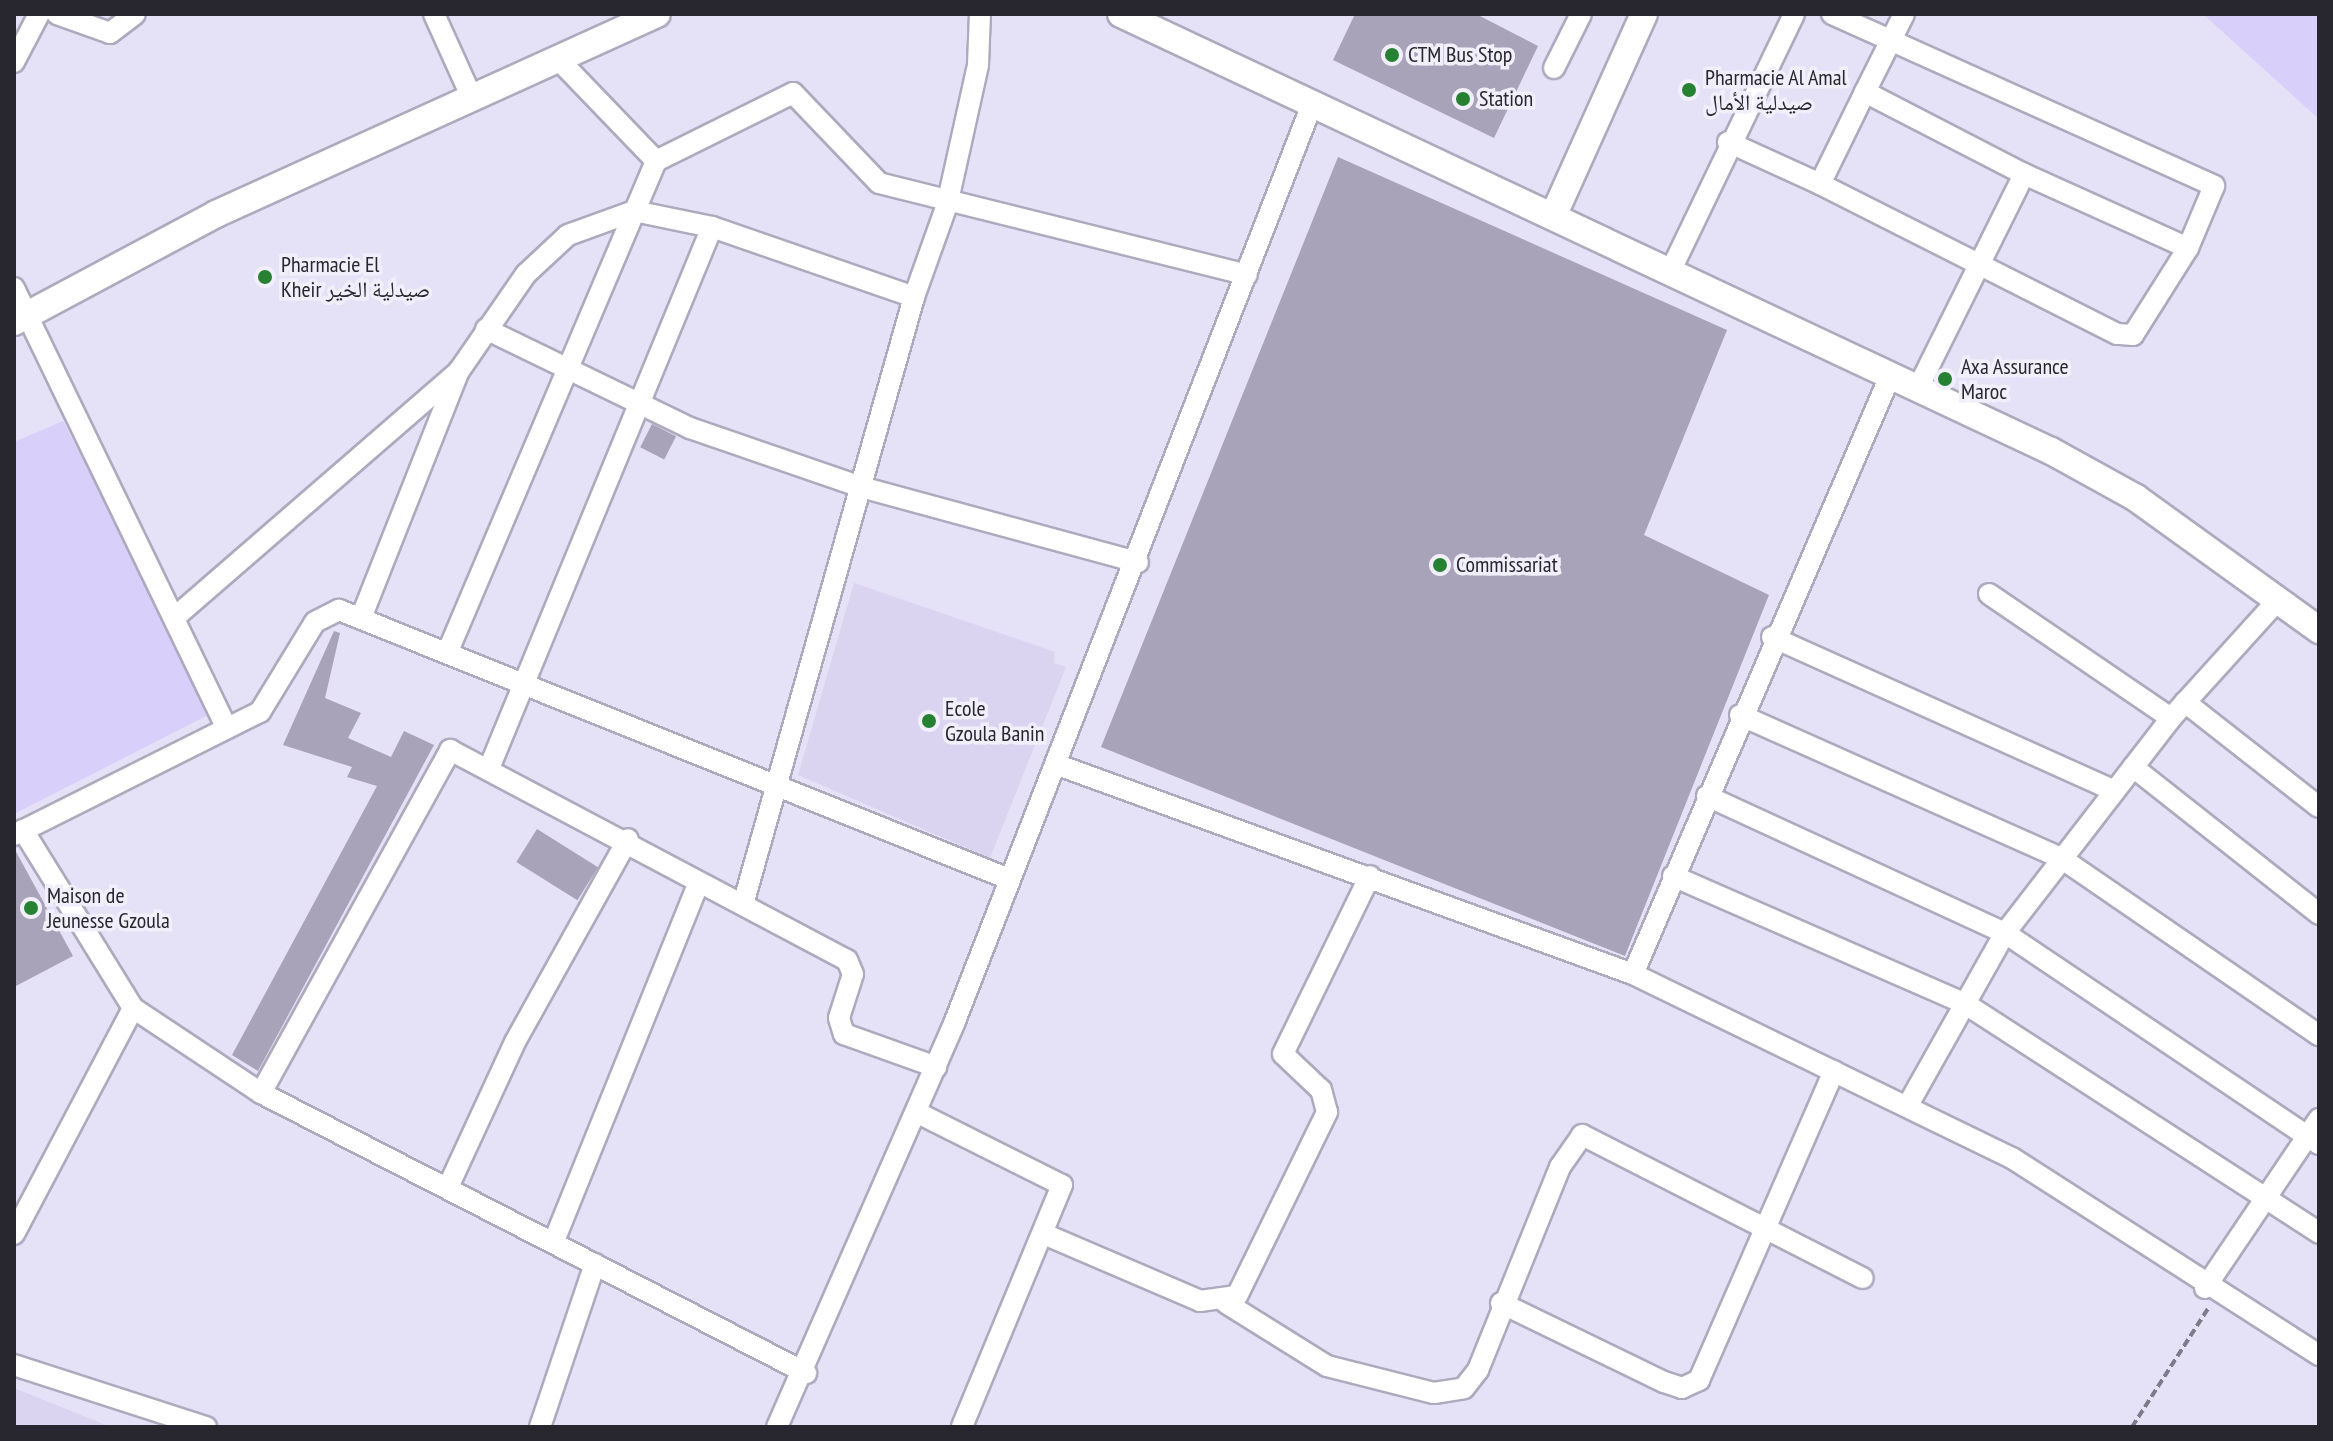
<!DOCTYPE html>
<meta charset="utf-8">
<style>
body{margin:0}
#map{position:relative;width:2333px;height:1441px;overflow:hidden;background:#e5e1f6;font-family:"PT Sans Narrow","Noto Naskh Arabic",sans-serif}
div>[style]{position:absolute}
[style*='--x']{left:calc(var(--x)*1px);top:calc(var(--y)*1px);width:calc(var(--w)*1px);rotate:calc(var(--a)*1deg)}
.built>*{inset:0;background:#dad4f0}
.green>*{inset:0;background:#d9cffb}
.building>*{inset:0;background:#a8a3b8;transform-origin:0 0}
.path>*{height:4px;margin-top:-2px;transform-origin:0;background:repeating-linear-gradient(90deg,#7d7b89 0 8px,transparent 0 12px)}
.roads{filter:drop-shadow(2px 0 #aeaabe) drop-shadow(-2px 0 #aeaabe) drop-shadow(0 2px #aeaabe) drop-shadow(0 -2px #aeaabe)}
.minor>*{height:20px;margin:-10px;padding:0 10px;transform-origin:10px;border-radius:10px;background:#fff}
.major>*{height:26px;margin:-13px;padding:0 13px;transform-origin:13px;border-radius:13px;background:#fff}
.dots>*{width:22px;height:22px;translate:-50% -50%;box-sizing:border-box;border:4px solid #f2effc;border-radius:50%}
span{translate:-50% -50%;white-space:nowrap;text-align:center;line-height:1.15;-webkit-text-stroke:7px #f2effc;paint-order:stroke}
.poi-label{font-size:22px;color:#28272f}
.left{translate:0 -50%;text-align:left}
.frame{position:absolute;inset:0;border:16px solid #28272f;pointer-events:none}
</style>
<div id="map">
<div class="built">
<div style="clip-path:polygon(854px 583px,1055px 652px,1054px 663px,1066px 667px,990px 858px,798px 775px)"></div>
<div style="clip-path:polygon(14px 1388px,111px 1427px,14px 1427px)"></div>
</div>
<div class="green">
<div style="clip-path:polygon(2203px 14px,2319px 14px,2319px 119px)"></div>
<div style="clip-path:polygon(63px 421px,214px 712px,14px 814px,14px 442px)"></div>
</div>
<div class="building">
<div style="clip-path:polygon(1355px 14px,1476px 14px,1538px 46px,1494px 138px,1333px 60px)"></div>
<div style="clip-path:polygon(1338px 157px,1727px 330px,1644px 535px,1769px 595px,1625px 956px,1101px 747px)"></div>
<div style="left:652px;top:424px;width:27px;height:26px;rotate:27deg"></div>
<div style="clip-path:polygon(334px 631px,340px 633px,325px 698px,361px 713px,348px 738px,391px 757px,404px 731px,434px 745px,258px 1071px,232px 1055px,377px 786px,347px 777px,352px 767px,283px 745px)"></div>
<div style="left:537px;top:829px;width:72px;height:39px;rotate:32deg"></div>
<div style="clip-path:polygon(14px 848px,73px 956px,14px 987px)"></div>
</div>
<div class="path">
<div style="--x:2132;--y:1427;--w:143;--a:-57.3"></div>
</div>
<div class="roads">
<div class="minor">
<div style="--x:57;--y:14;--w:56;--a:19.7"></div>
<div style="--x:110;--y:33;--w:31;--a:-37"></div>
<div style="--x:434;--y:14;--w:92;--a:65.7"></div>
<div style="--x:1832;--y:14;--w:419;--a:24.2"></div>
<div style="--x:2214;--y:186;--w:67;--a:112.8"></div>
<div style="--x:2188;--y:248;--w:103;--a:122.3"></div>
<div style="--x:2133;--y:335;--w:16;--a:-176"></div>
<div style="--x:2117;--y:334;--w:333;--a:-153.2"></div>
<div style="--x:1820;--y:184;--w:102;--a:-63.9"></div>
<div style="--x:1865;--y:92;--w:179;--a:27.3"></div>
<div style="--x:558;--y:59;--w:141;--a:46.1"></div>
<div style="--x:656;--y:161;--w:153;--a:-26.4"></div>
<div style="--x:793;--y:93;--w:124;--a:46.3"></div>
<div style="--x:879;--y:183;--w:379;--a:14"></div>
<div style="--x:14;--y:62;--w:54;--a:-62.5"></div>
<div style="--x:1554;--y:68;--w:60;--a:-63.4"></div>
<div style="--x:1865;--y:92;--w:87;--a:-63.4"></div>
<div style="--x:1728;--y:142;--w:101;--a:24.5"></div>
<div style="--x:1670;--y:272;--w:286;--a:-64.3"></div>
<div style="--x:14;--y:288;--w:488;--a:64.2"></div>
<div style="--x:486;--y:329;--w:227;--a:25.9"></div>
<div style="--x:690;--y:428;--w:181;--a:19"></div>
<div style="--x:861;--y:487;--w:287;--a:15.2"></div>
<div style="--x:1917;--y:390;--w:241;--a:-63.6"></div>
<div style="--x:2024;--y:174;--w:180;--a:24.3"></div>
<div style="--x:1989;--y:594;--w:220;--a:34.3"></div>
<div style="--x:174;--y:618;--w:373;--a:-40.9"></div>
<div style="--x:361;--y:618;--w:266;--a:-68.4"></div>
<div style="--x:459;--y:371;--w:118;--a:-55.4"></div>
<div style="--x:526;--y:274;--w:57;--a:-42.9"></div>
<div style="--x:568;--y:235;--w:70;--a:-20"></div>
<div style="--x:634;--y:211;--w:80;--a:11.6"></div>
<div style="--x:712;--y:227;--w:214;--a:19.1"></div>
<div style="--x:1772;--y:637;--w:375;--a:24.2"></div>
<div style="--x:448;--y:651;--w:532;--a:-67"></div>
<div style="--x:2185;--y:702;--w:170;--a:38.1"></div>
<div style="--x:1740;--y:715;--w:351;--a:24"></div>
<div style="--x:2061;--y:858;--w:313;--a:34.5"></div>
<div style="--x:1058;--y:765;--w:612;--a:19.98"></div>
<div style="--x:1633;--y:974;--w:421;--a:25.9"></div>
<div style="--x:2012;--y:1158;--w:365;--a:32.7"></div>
<div style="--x:490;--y:766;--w:583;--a:-67.61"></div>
<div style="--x:2133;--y:767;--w:237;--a:38.3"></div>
<div style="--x:1707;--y:796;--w:328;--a:24.7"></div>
<div style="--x:2005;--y:933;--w:378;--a:33.9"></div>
<div style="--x:23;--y:830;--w:209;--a:58.3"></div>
<div style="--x:133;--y:1008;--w:154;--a:33.6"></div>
<div style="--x:261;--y:1093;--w:613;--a:27.19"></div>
<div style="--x:14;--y:835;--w:275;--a:-26.6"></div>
<div style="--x:260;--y:712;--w:105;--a:-58.6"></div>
<div style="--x:315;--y:622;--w:27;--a:-27"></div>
<div style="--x:339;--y:610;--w:722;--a:21.88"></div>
<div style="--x:1673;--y:876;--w:318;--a:23.6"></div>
<div style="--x:1964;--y:1003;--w:423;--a:32.9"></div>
<div style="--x:744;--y:901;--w:627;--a:-74.28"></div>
<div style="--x:914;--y:297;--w:98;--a:-70.3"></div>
<div style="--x:947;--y:205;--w:143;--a:-77.5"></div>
<div style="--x:978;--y:65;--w:51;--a:-87.8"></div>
<div style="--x:1633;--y:974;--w:651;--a:-66.74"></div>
<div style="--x:261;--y:1093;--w:392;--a:-61.1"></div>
<div style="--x:450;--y:750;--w:449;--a:27.9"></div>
<div style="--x:847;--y:960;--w:15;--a:67"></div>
<div style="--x:853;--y:974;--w:46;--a:107.7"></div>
<div style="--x:839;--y:1018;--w:17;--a:73"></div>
<div style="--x:844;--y:1034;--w:98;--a:19.7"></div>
<div style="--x:1908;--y:1105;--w:197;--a:-60.6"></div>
<div style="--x:2005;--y:933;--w:272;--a:-52.3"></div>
<div style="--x:2171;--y:718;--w:159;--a:-47.8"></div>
<div style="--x:918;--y:1113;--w:161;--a:26.6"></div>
<div style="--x:1062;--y:1185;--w:262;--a:112.5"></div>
<div style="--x:449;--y:1185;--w:157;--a:-65.2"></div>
<div style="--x:515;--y:1042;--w:232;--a:-60.9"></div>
<div style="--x:14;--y:1234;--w:255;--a:-62.2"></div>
<div style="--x:1044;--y:1234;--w:170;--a:23.2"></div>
<div style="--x:1200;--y:1301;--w:37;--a:-8"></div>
<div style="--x:1237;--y:1296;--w:205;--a:-63.9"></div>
<div style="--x:1327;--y:1112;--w:23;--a:-105"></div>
<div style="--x:1321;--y:1090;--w:52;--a:-136.5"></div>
<div style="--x:1283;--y:1054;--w:198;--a:-64"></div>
<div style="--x:554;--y:1241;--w:386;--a:-68"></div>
<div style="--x:2205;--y:1288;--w:204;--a:-56"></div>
<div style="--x:1226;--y:1303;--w:119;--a:32"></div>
<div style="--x:1327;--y:1366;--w:110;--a:14.2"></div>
<div style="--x:1434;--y:1393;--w:30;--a:-9"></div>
<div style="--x:1464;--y:1388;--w:23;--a:-52"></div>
<div style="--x:1478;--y:1370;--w:219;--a:-68"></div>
<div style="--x:1560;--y:1167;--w:39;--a:-55"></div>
<div style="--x:1582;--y:1135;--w:315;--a:27"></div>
<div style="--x:1501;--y:1303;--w:181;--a:25.9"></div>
<div style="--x:1664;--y:1382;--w:19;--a:18"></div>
<div style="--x:1682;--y:1388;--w:19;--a:-25"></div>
<div style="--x:1699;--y:1380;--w:337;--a:-66.4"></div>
<div style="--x:14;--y:1365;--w:202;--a:17.9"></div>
<div style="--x:540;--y:1427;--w:172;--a:-71.4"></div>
<div style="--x:777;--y:1427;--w:443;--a:-66.3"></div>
<div style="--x:955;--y:1021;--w:986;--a:-68.72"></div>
</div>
<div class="major">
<div style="--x:1121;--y:14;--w:1028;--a:25.17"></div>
<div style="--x:2051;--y:451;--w:97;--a:28.9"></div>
<div style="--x:2136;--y:498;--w:226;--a:35.8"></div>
<div style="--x:1555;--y:212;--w:217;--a:-65.8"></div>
<div style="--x:14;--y:322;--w:229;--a:-28.1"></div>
<div style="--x:216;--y:214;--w:484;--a:-24.4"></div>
</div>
</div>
<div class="dots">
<div style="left:1392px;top:55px;background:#268232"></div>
<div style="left:1689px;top:90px;background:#268232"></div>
<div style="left:1463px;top:99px;background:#268232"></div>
<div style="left:265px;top:277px;background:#268232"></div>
<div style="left:1945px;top:379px;background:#268232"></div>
<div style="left:1440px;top:565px;background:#268232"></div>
<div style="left:929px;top:721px;background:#268232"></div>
<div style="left:31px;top:908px;background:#268232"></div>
</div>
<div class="poi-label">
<span class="left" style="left:1408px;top:55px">CTM Bus Stop</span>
<span class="left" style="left:1705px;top:90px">Pharmacie Al Amal<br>صيدلية الأمال</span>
<span class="left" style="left:1479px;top:99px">Station</span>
<span class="left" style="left:281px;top:277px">Pharmacie El<br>Kheir صيدلية الخير</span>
<span class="left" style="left:1961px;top:379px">Axa Assurance<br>Maroc</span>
<span class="left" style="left:1456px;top:565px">Commissariat</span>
<span class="left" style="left:945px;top:721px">Ecole<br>Gzoula Banin</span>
<span class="left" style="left:47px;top:908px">Maison de<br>Jeunesse Gzoula</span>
</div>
<div class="frame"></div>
</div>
